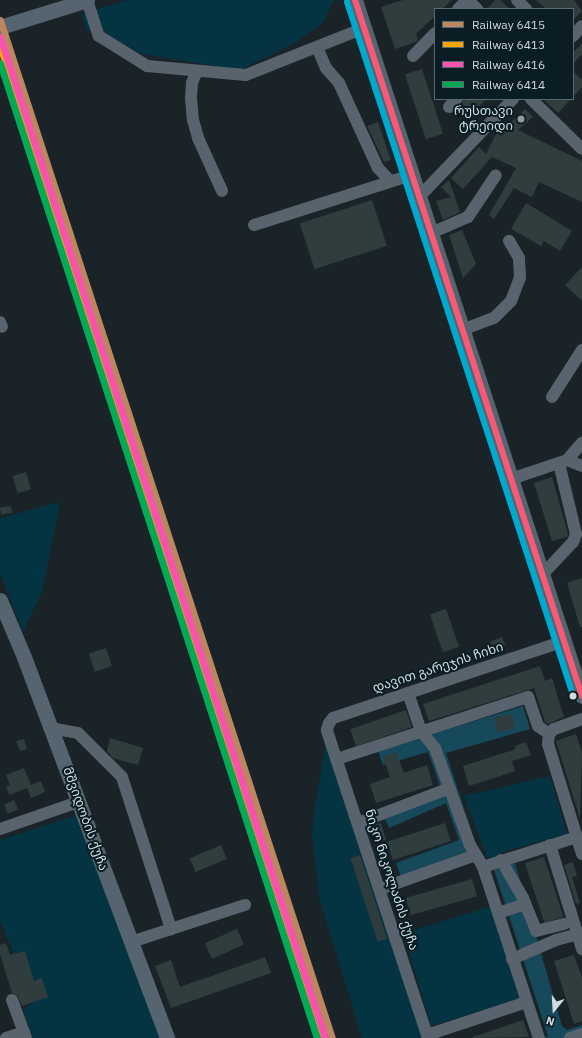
<!DOCTYPE html>
<meta charset="utf-8">
<style>
body{margin:0}
#map{position:relative;width:582px;height:1038px;overflow:hidden;background:#1a2428;font-family:"IBM Plex Sans","Noto Sans Georgian",sans-serif}
div>[style]{position:absolute}
[style*='--x']{left:calc(var(--x)*1px);top:calc(var(--y)*1px);width:calc(var(--w)*1px);rotate:calc(var(--a)*1deg)}
.green>*{inset:0;background:#043342;transform-origin:0 0}
.forest>*{inset:0;background:#16495a}
.building>*{inset:0;background:#2f3d3f;transform-origin:0 0}
.minor>*{height:12px;margin:-6px;padding:0 6px;transform-origin:6px;border-radius:6px;background:#58636d}
.major>*{height:15px;margin:-7.5px;padding:0 7.5px;transform-origin:7.5px;border-radius:7.5px;background:#56646f}
.bus-1>*{height:6px;margin:-3px;padding:0 3px;transform-origin:3px;border-radius:3px;background:#f75a77}
.bus-2>*{height:6px;margin:-3px;padding:0 3px;transform-origin:3px;border-radius:3px;background:#00a9ce}
.rail-1>*{height:7px;margin:-3.5px;padding:0 3.5px;transform-origin:3.5px;border-radius:3.5px;background:#bb8660}
.rail-2>*{height:7px;margin:-3.5px;padding:0 3.5px;transform-origin:3.5px;border-radius:3.5px;background:#f7a600}
.rail-3>*{height:7px;margin:-3.5px;padding:0 3.5px;transform-origin:3.5px;border-radius:3.5px;background:#f653ac}
.rail-4>*{height:7px;margin:-3.5px;padding:0 3.5px;transform-origin:3.5px;border-radius:3.5px;background:#06aa56}
.dots>*{width:11px;height:11px;translate:-50% -50%;box-sizing:border-box;border:2px solid #0b1d24;border-radius:50%}
span{translate:-50% -50%;white-space:nowrap;text-align:center;line-height:1.15;-webkit-text-stroke:4px #0b1d24;paint-order:stroke}
.poi-label{font-size:13px;color:#cfdbe0}
.right{translate:-100% -50%;text-align:right}
.street-label{font-size:13px;color:#cfdbe0}
.legend{position:absolute;left:434px;top:8px;width:140px;height:92px;box-sizing:border-box;background:#0b1d24;border:1px solid #59696f;margin:0;padding:5px 7px;list-style:none;font-size:12px;color:#cfdbe0}
.legend li{display:flex;align-items:center;gap:8px;height:20px}
.legend b{width:20px;border:1px solid #59696f}
.north{position:absolute;left:534px;top:990px;width:40px;height:40px;-webkit-text-stroke:3px #0b1d24;paint-order:stroke;rotate:198deg;font-size:11px;font-weight:700;line-height:16px;text-align:center;color:#cfdbe0}
.north::after{content:'';display:block;margin:auto;width:14px;height:18px;background:#cfdbe0;clip-path:polygon(50% 0,100% 100%,50% 72%,0 100%)}
</style>
<div id="map">
<div class="green">
<div style="clip-path:polygon(127px 0,334px 0,322px 24px,291px 45px,239px 70px,142px 54px,110px 36px,103px 29px,87px 31px,81px 14px)"></div>
<div style="clip-path:polygon(60px 502px,42px 592px,23px 632px,0 573px,0 518px)"></div>
<div style="clip-path:polygon(327px 737px,428px 1038px,362px 1038px,319px 897px,312px 835px,315px 805px)"></div>
<div style="clip-path:polygon(550px 776px,567px 834px,503px 852px,489px 862px,464px 796px)"></div>
<div style="clip-path:polygon(77px 815px,161px 1038px,33px 1038px,23px 1010px,34px 1001px,0 921px,0 840px)"></div>
<div style="left:492px;top:906px;width:97px;height:93px;rotate:73deg"></div>
</div>
<div class="forest">
<div style="clip-path:polygon(523px 706px,530px 729px,446px 753px,477px 848px,401px 877px,396px 863px,459px 840px,446px 803px,389px 828px,380px 809px,440px 786px,428px 752px,383px 765px,378px 751px)"></div>
<div style="clip-path:polygon(515px 863px,562px 1026px,567px 1030px,582px 1025px,582px 1038px,544px 1038px,548px 1036px,494px 870px)"></div>
</div>
<div class="building">
<div style="clip-path:polygon(403px 0,452px 0,442px 9px,435px 9px,435px 16px,416px 34px,418px 40px,416px 42px,395px 49px,381px 7px)"></div>
<div style="clip-path:polygon(495px 0,500px 0,510px 9px,487px 9px)"></div>
<div style="clip-path:polygon(536px 0,574px 0,582px 11px,573px 20px,573px 9px,546px 9px)"></div>
<div style="clip-path:polygon(582px 43px,582px 54px,573px 64px,573px 53px)"></div>
<div style="left:422px;top:69px;width:68px;height:18px;rotate:72deg"></div>
<div style="clip-path:polygon(573px 71px,582px 80px,582px 87px,573px 97px)"></div>
<div style="clip-path:polygon(463px 99px,486px 99px,467px 119px,457px 109px)"></div>
<div style="clip-path:polygon(543px 99px,571px 99px,558px 113px)"></div>
<div style="clip-path:polygon(525px 109px,533px 117px,518px 130px,582px 161px,582px 202px,539px 182px,532px 197px,514px 188px,494px 219px,489px 215px,516px 168px,492px 157px,463px 189px,451px 178px,479px 147px,486px 154px,502px 122px,508px 125px)"></div>
<div style="clip-path:polygon(378px 122px,391px 160px,384px 162px,367px 126px)"></div>
<div style="clip-path:polygon(449px 180px,460px 212px,443px 220px,436px 201px,451px 197px,441px 187px)"></div>
<div style="left:372px;top:200px;width:48px;height:76px;rotate:72deg"></div>
<div style="clip-path:polygon(526px 203px,572px 231px,560px 251px,544px 241px,541px 246px,511px 229px)"></div>
<div style="clip-path:polygon(462px 230px,476px 264px,463px 278px,449px 235px)"></div>
<div style="clip-path:polygon(582px 267px,582px 301px,565px 285px)"></div>
<div style="left:26px;top:472px;width:18px;height:14px;rotate:74deg"></div>
<div style="clip-path:polygon(552px 477px,568px 534px,567px 537px,552px 541px,534px 483px)"></div>
<div style="left:11px;top:506px;width:7px;height:11px;rotate:82deg"></div>
<div style="clip-path:polygon(582px 578px,582px 627px,580px 627px,567px 583px)"></div>
<div style="left:446px;top:609px;width:40px;height:17px;rotate:71deg"></div>
<div style="left:502px;top:637px;width:9px;height:13px;rotate:69deg"></div>
<div style="left:106px;top:648px;width:19px;height:18px;rotate:72deg"></div>
<div style="clip-path:polygon(540px 666px,545px 681px,552px 678px,564px 717px,548px 724px,545px 722px,534px 688px,429px 721px,423px 704px)"></div>
<div style="left:406px;top:710px;width:18px;height:59px;rotate:71deg"></div>
<div style="left:512px;top:714px;width:15px;height:18px;rotate:79deg"></div>
<div style="clip-path:polygon(576px 734px,582px 753px,580px 819px,556px 741px)"></div>
<div style="clip-path:polygon(110px 738px,143px 748px,138px 765px,113px 758px,107px 751px)"></div>
<div style="clip-path:polygon(24px 739px,27px 749px,20px 751px,16px 741px)"></div>
<div style="clip-path:polygon(526px 742px,531px 755px,512px 761px,515px 771px,469px 786px,463px 766px,516px 749px,515px 746px)"></div>
<div style="clip-path:polygon(396px 752px,404px 773px,427px 765px,433px 785px,376px 803px,370px 784px,390px 777px,383px 756px)"></div>
<div style="clip-path:polygon(24px 768px,31px 785px,41px 781px,45px 792px,31px 798px,27px 788px,9px 795px,6px 787px,10px 785px,6px 775px)"></div>
<div style="left:14px;top:800px;width:10px;height:11px;rotate:66deg"></div>
<div style="clip-path:polygon(381px 823px,386px 840px,378px 842px,372px 826px)"></div>
<div style="left:445px;top:823px;width:19px;height:61px;rotate:72deg"></div>
<div style="left:221px;top:845px;width:15px;height:34px;rotate:67deg"></div>
<div style="left:360px;top:855px;width:88px;height:10px;rotate:72deg"></div>
<div style="left:544px;top:857px;width:63px;height:20px;rotate:72deg"></div>
<div style="clip-path:polygon(573px 862px,577px 876px,572px 877px,580px 903px,576px 904px,564px 865px)"></div>
<div style="left:472px;top:879px;width:18px;height:69px;rotate:74deg"></div>
<div style="left:237px;top:929px;width:17px;height:35px;rotate:66deg"></div>
<div style="clip-path:polygon(6px 943px,10px 955px,25px 951px,34px 981px,42px 978px,48px 997px,22px 1006px,17px 995px,12px 993px,0 954px,0 945px)"></div>
<div style="clip-path:polygon(574px 955px,582px 978px,582px 1021px,574px 1024px,554px 961px)"></div>
<div style="clip-path:polygon(265px 957px,271px 973px,171px 1008px,155px 966px,171px 960px,180px 987px)"></div>
<div style="clip-path:polygon(523px 1020px,529px 1037px,473px 1038px,473px 1037px)"></div>
</div>
<div class="minor">
<div style="--x:87;--y:0;--w:38;--a:72"></div>
<div style="--x:99;--y:36;--w:57;--a:32"></div>
<div style="--x:147;--y:66;--w:99;--a:5.2"></div>
<div style="--x:246;--y:75;--w:127;--a:-21.7"></div>
<div style="--x:468;--y:0;--w:13;--a:45"></div>
<div style="--x:517;--y:0;--w:13;--a:45"></div>
<div style="--x:458;--y:9;--w:13;--a:-45"></div>
<div style="--x:573;--y:36;--w:13;--a:-48"></div>
<div style="--x:317;--y:47;--w:23;--a:67"></div>
<div style="--x:326;--y:68;--w:20;--a:49"></div>
<div style="--x:339;--y:83;--w:94;--a:65.4"></div>
<div style="--x:378;--y:168;--w:18;--a:47"></div>
<div style="--x:413;--y:56;--w:32;--a:-46"></div>
<div style="--x:197;--y:71;--w:13;--a:113"></div>
<div style="--x:192;--y:83;--w:15;--a:94"></div>
<div style="--x:191;--y:98;--w:22;--a:85"></div>
<div style="--x:193;--y:120;--w:19;--a:74"></div>
<div style="--x:198;--y:138;--w:58;--a:65.6"></div>
<div style="--x:531;--y:99;--w:71;--a:44.4"></div>
<div style="--x:449;--y:107;--w:11;--a:-49"></div>
<div style="--x:419;--y:197;--w:136;--a:-46.2"></div>
<div style="--x:254;--y:225;--w:166;--a:-17.6"></div>
<div style="--x:431;--y:233;--w:40;--a:-23.4"></div>
<div style="--x:468;--y:217;--w:50;--a:-56.3"></div>
<div style="--x:0;--y:322;--w:5;--a:68"></div>
<div style="--x:462;--y:330;--w:34;--a:-21"></div>
<div style="--x:494;--y:318;--w:24;--a:-45"></div>
<div style="--x:511;--y:301;--w:25;--a:-69"></div>
<div style="--x:520;--y:278;--w:20;--a:-93"></div>
<div style="--x:519;--y:258;--w:20;--a:-120"></div>
<div style="--x:552;--y:397;--w:56;--a:-57.4"></div>
<div style="--x:567;--y:460;--w:16;--a:22"></div>
<div style="--x:511;--y:479;--w:59;--a:-18.7"></div>
<div style="--x:567;--y:460;--w:23;--a:-49"></div>
<div style="--x:542;--y:575;--w:45;--a:-46.8"></div>
<div style="--x:573;--y:542;--w:9;--a:-69"></div>
<div style="--x:576;--y:534;--w:73;--a:-103.5"></div>
<div style="--x:408;--y:693;--w:40;--a:71.1"></div>
<div style="--x:421;--y:731;--w:22;--a:51"></div>
<div style="--x:435;--y:748;--w:103;--a:70.2"></div>
<div style="--x:470;--y:845;--w:26;--a:59"></div>
<div style="--x:483;--y:867;--w:180;--a:71.9"></div>
<div style="--x:582;--y:719;--w:30;--a:160"></div>
<div style="--x:554;--y:729;--w:7;--a:135"></div>
<div style="--x:549;--y:734;--w:10;--a:96"></div>
<div style="--x:548;--y:744;--w:115;--a:72.8"></div>
<div style="--x:50;--y:728;--w:28;--a:10"></div>
<div style="--x:78;--y:733;--w:62;--a:45"></div>
<div style="--x:122;--y:777;--w:160;--a:72.1"></div>
<div style="--x:337;--y:759;--w:201;--a:-18"></div>
<div style="--x:528;--y:697;--w:31;--a:71"></div>
<div style="--x:538;--y:726;--w:14;--a:36"></div>
<div style="--x:358;--y:823;--w:98;--a:-20.8"></div>
<div style="--x:0;--y:829;--w:83;--a:-19.1"></div>
<div style="--x:550;--y:845;--w:109;--a:72.9"></div>
<div style="--x:501;--y:860;--w:44;--a:59.9"></div>
<div style="--x:523;--y:898;--w:35;--a:68"></div>
<div style="--x:536;--y:931;--w:29;--a:-14"></div>
<div style="--x:483;--y:867;--w:99;--a:-17.7"></div>
<div style="--x:380;--y:889;--w:102;--a:-19.5"></div>
<div style="--x:498;--y:913;--w:28;--a:-18"></div>
<div style="--x:131;--y:942;--w:120;--a:-18"></div>
<div style="--x:512;--y:959;--w:48;--a:-23.4"></div>
<div style="--x:556;--y:940;--w:27;--a:-15"></div>
<div style="--x:12;--y:1000;--w:40;--a:69.8"></div>
<div style="--x:427;--y:1035;--w:105;--a:-18.3"></div>
<div style="--x:6;--y:1038;--w:19;--a:-18"></div>
<div style="--x:428;--y:1038;--w:324;--a:-108.2"></div>
<div style="--x:327;--y:730;--w:7;--a:-74"></div>
<div style="--x:329;--y:723;--w:6;--a:-51"></div>
<div style="--x:333;--y:718;--w:243;--a:-18.4"></div>
<div style="--x:570;--y:1038;--w:13;--a:-18"></div>
</div>
<div class="major">
<div style="--x:355;--y:0;--w:732;--a:71.94"></div>
<div style="--x:0;--y:27;--w:91;--a:-17.2"></div>
<div style="--x:0;--y:600;--w:62;--a:67.2"></div>
<div style="--x:24;--y:657;--w:407;--a:69.4"></div>
</div>
<div class="bus-1">
<div style="--x:355;--y:0;--w:732;--a:71.94"></div>
</div>
<div class="bus-2">
<div style="--x:347;--y:2;--w:732;--a:71.94"></div>
</div>
<div class="rail-1">
<div style="--x:0;--y:20;--w:1071;--a:71.94"></div>
</div>
<div class="rail-2">
<div style="--x:0;--y:46;--w:1044;--a:71.91"></div>
</div>
<div class="rail-3">
<div style="--x:0;--y:37;--w:1052;--a:72.01"></div>
</div>
<div class="rail-4">
<div style="--x:0;--y:63;--w:1025;--a:71.99"></div>
</div>
<div class="dots">
<div style="left:521px;top:119px;background:#909ba0"></div>
<div style="left:573px;top:696px;background:#cfdbe0"></div>
</div>
<div class="poi-label">
<span class="right" style="left:513px;top:119px">რუსთავი<br>ტრეიდი</span>
</div>
<div class="street-label">
<span style="left:438px;top:668px;rotate:-18deg">დავით გარეჯის ჩიხი</span>
<span style="left:85px;top:819px;rotate:70deg">მშვიდობის ქუჩა</span>
<span style="left:391px;top:880px;rotate:72deg">ნიკო ნიკოლაძის ქუჩა</span>
</div>
<ul class="legend">
<li><b style="height:5px;background:#bb8660"></b>Railway 6415</li>
<li><b style="height:5px;background:#f7a600"></b>Railway 6413</li>
<li><b style="height:5px;background:#f653ac"></b>Railway 6416</li>
<li><b style="height:5px;background:#06aa56"></b>Railway 6414</li>
</ul>
<div class="north">N</div>
</div>
